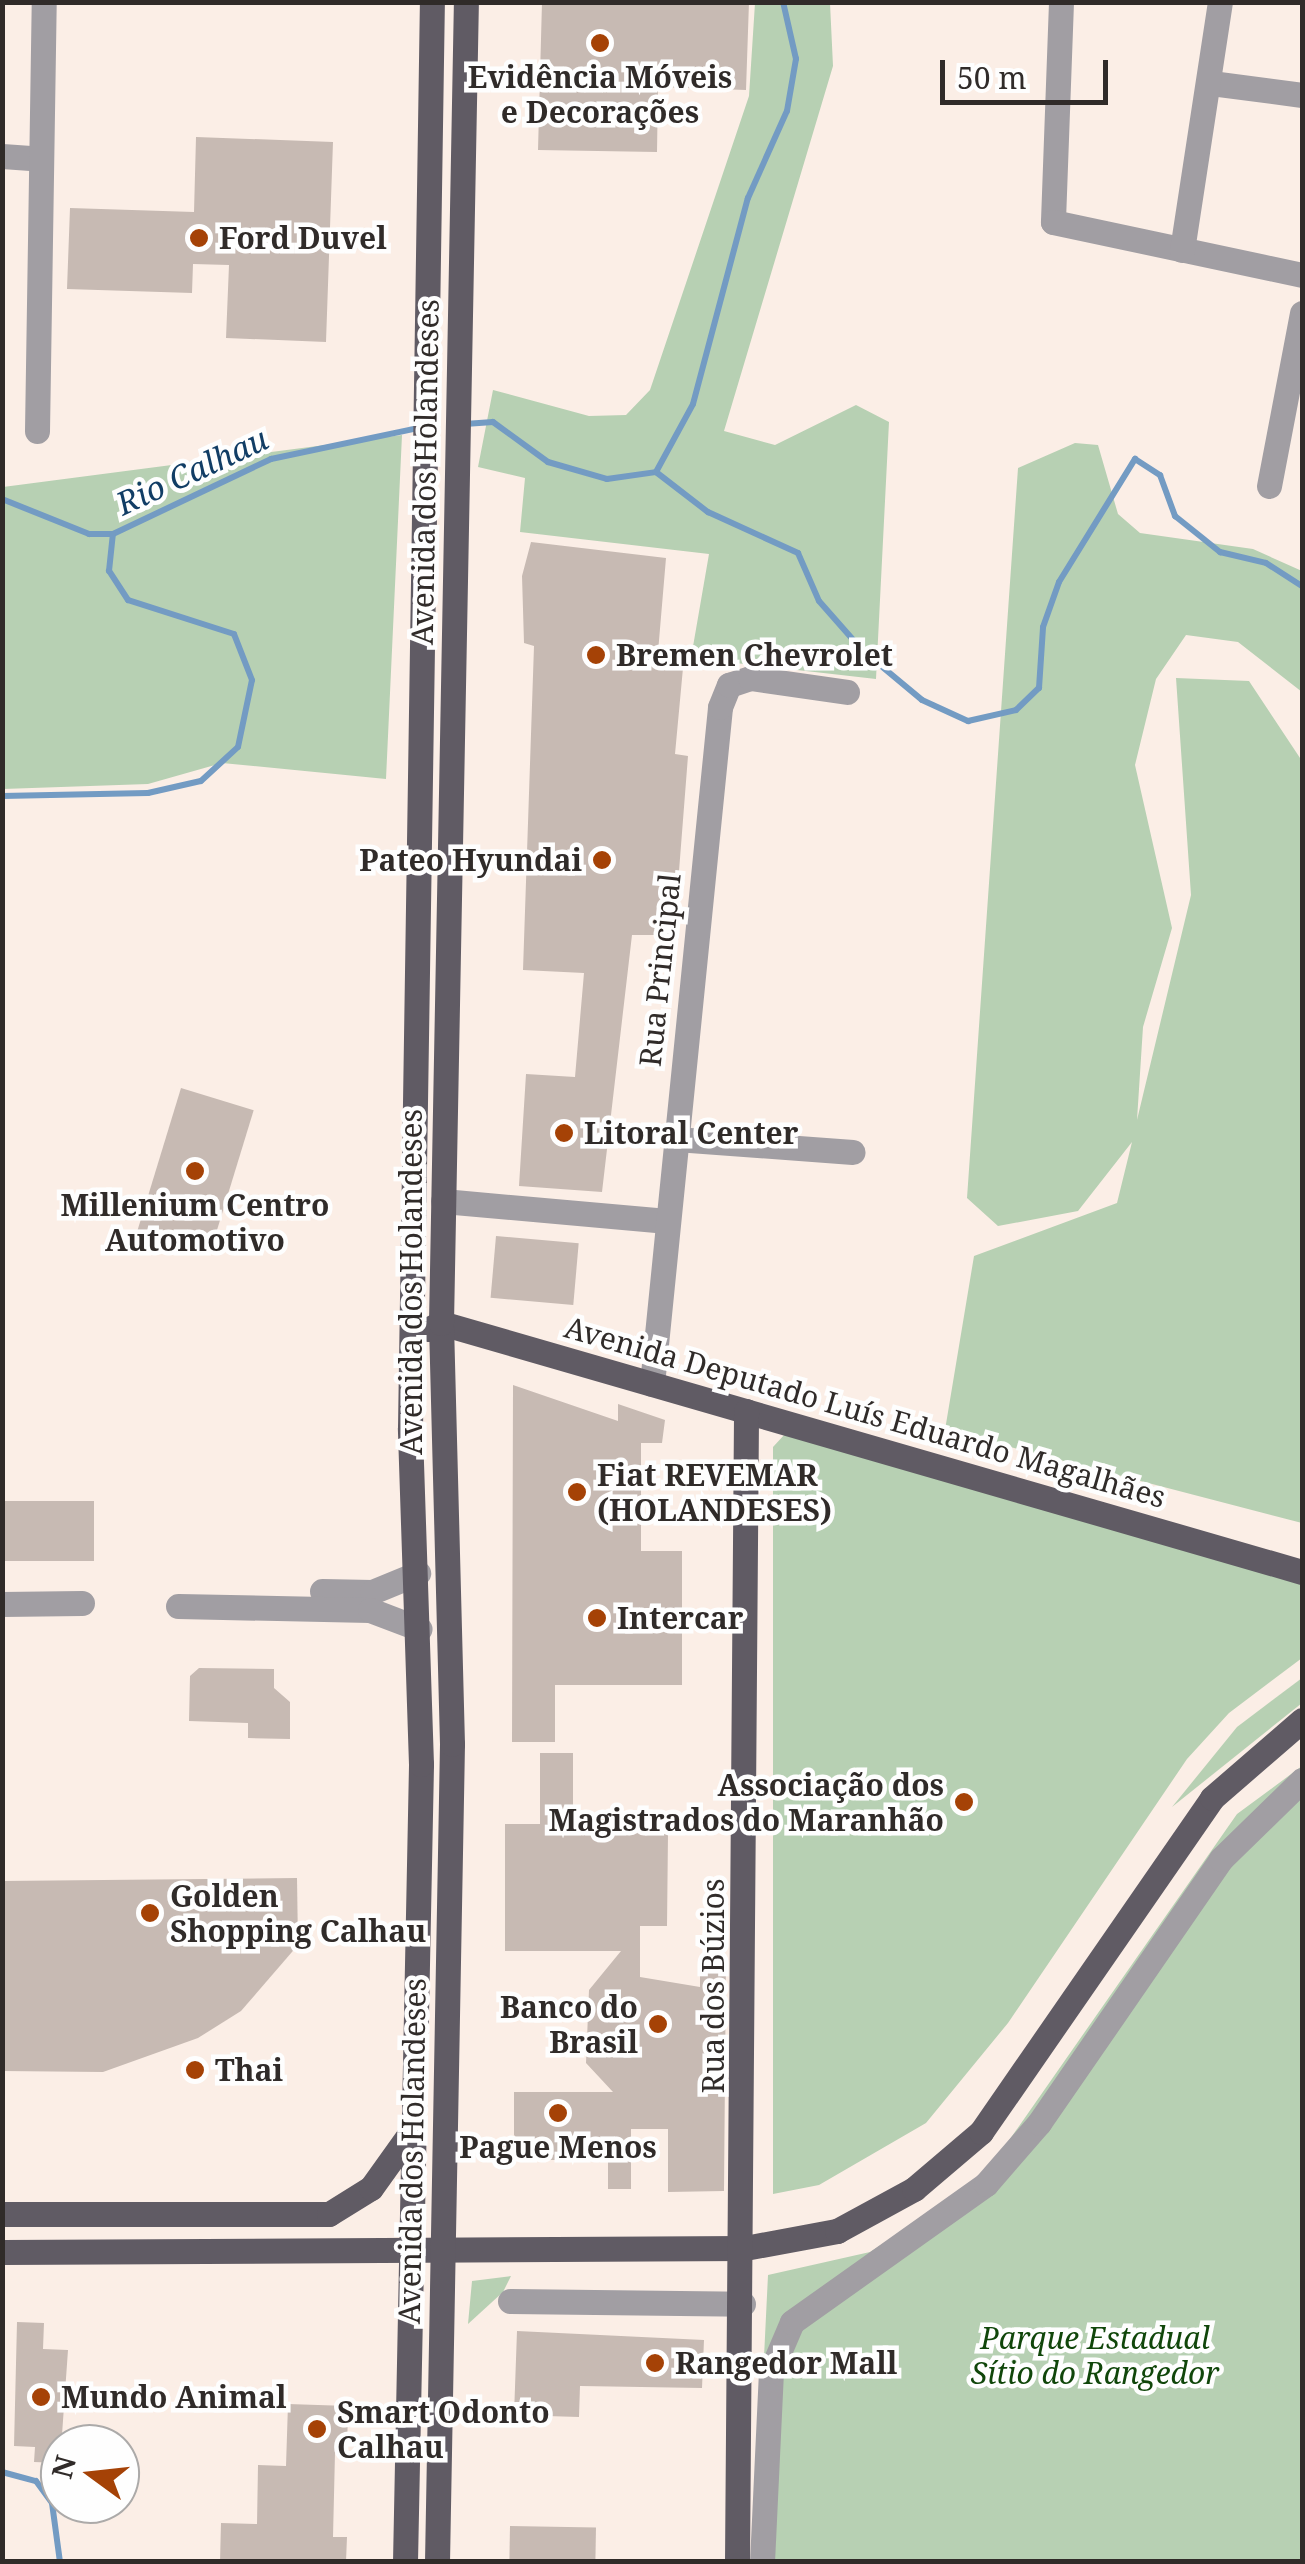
<!DOCTYPE html>
<meta charset="utf-8">
<style>
body{margin:0}
#map{position:relative;width:1305px;height:2564px;overflow:hidden;background:#fbeee6;font-family:"Noto Serif",serif}
div>[style]{position:absolute}
[style*='--x']{left:calc(var(--x)*1px);top:calc(var(--y)*1px);width:calc(var(--w)*1px);rotate:calc(var(--a)*1deg)}
.green>*{inset:0;background:#b7d0b3}
.stream>*{height:6px;margin:-3px;padding:0 3px;transform-origin:3px;border-radius:3px;background:#739bc3}
.building>*{inset:0;background:#c7bab3;transform-origin:0 0}
.minor>*{height:25px;margin:-12.5px;padding:0 12.5px;transform-origin:12.5px;border-radius:12.5px;background:#a19ea3}
.major>*{height:25px;margin:-12.5px;padding:0 12.5px;transform-origin:12.5px;border-radius:12.5px;background:#605b64}
.dots>*{width:28px;height:28px;translate:-50% -50%;box-sizing:border-box;border:5px solid #fefefe;border-radius:50%}
span{translate:-50% -50%;white-space:nowrap;text-align:center;line-height:1.15;-webkit-text-stroke:9px #fefefe;paint-order:stroke}
.poi-label{font-size:30px;color:#302b29;font-weight:700}
.left{translate:0 -50%;text-align:left}
.right{translate:-100% -50%;text-align:right}
.street-label{font-size:30px;color:#302b29}
.park-label{font-size:30px;color:#10460a;font-style:italic}
.water-label{font-size:32px;color:#113d65;font-style:italic}
.frame{position:absolute;inset:0;border:5px solid #302b29;pointer-events:none}
.north{position:absolute;left:40px;top:2424px;width:100px;height:100px;box-sizing:border-box;background:#fefefe;border:2px solid #acaaa9;border-radius:50%;rotate:285deg;font-size:28px;font-weight:700;line-height:40px;text-align:center;color:#302b29}
.north::after{content:'';display:block;margin:auto;width:35px;height:45px;background:#a54206;clip-path:polygon(50% 0,100% 100%,50% 72%,0 100%)}
.scale{position:absolute;left:940px;top:60px;width:168px;height:45px;box-sizing:border-box;border:5px solid #302b29;border-top:0;padding-left:12px;font-size:30px;line-height:35px;white-space:nowrap;color:#302b29;-webkit-text-stroke:8px #fefefe;paint-order:stroke}
</style>
<div id="map">
<div class="green">
<div style="clip-path:polygon(755px 3px,830px 3px,833px 66px,724px 431px,775px 445px,856px 405px,889px 422px,876px 679px,691px 658px,709px 554px,520px 532px,525px 478px,478px 467px,493px 390px,589px 416px,626px 415px,650px 390px,749px 96px)"></div>
<div style="clip-path:polygon(402px 435px,386px 779px,222px 763px,148px 784px,3px 789px,3px 487px)"></div>
<div style="clip-path:polygon(1075px 443px,1098px 445px,1118px 514px,1140px 533px,1253px 549px,1302px 571px,1302px 692px,1238px 642px,1186px 635px,1156px 679px,1135px 765px,1172px 928px,1143px 1027px,1137px 1120px,1191px 895px,1176px 678px,1249px 681px,1302px 761px,1302px 1523px,945px 1430px,974px 1256px,1117px 1203px,1132px 1142px,1078px 1211px,998px 1226px,967px 1198px,1018px 468px)"></div>
<div style="clip-path:polygon(785px 1434px,1302px 1583px,1302px 1658px,1229px 1713px,1187px 1759px,1008px 2023px,926px 2123px,819px 2185px,773px 2194px,773px 1447px)"></div>
<div style="clip-path:polygon(1302px 1678px,1302px 1703px,1172px 1807px,1237px 1727px)"></div>
<div style="clip-path:polygon(1302px 1766px,1302px 2561px,754px 2562px,768px 2275px,870px 2252px,980px 2182px,1237px 1814px)"></div>
<div style="clip-path:polygon(511px 2276px,503px 2292px,468px 2324px,472px 2281px)"></div>
</div>
<div class="stream">
<div style="--x:465;--y:424;--w:28;--a:-4"></div>
<div style="--x:493;--y:422;--w:68;--a:36"></div>
<div style="--x:548;--y:462;--w:61;--a:16.1"></div>
<div style="--x:607;--y:479;--w:49;--a:-8.1"></div>
<div style="--x:656;--y:472;--w:77;--a:-61.4"></div>
<div style="--x:693;--y:404;--w:213;--a:-75.1"></div>
<div style="--x:748;--y:198;--w:95;--a:-65.9"></div>
<div style="--x:787;--y:111;--w:53;--a:-80.2"></div>
<div style="--x:796;--y:59;--w:58;--a:-102.8"></div>
<div style="--x:656;--y:472;--w:66;--a:37.6"></div>
<div style="--x:708;--y:512;--w:99;--a:24.5"></div>
<div style="--x:798;--y:553;--w:52;--a:66.4"></div>
<div style="--x:819;--y:601;--w:65;--a:48.7"></div>
<div style="--x:862;--y:650;--w:78;--a:39.8"></div>
<div style="--x:922;--y:700;--w:51;--a:24.5"></div>
<div style="--x:968;--y:721;--w:49;--a:-12.9"></div>
<div style="--x:1016;--y:710;--w:32;--a:-44"></div>
<div style="--x:1039;--y:688;--w:61;--a:-86.2"></div>
<div style="--x:1043;--y:627;--w:48;--a:-70.4"></div>
<div style="--x:1059;--y:582;--w:145;--a:-58.3"></div>
<div style="--x:1135;--y:459;--w:30;--a:33"></div>
<div style="--x:1160;--y:475;--w:44;--a:69.9"></div>
<div style="--x:1175;--y:516;--w:58;--a:38.7"></div>
<div style="--x:1220;--y:552;--w:47;--a:13.4"></div>
<div style="--x:1266;--y:563;--w:43;--a:32.6"></div>
<div style="--x:2;--y:499;--w:94;--a:21.9"></div>
<div style="--x:89;--y:534;--w:24;--a:0"></div>
<div style="--x:113;--y:534;--w:175;--a:-25.4"></div>
<div style="--x:271;--y:459;--w:150;--a:-11.9"></div>
<div style="--x:2;--y:796;--w:146;--a:-1.2"></div>
<div style="--x:148;--y:793;--w:54;--a:-12.8"></div>
<div style="--x:201;--y:781;--w:50;--a:-42.6"></div>
<div style="--x:238;--y:747;--w:68;--a:-78.2"></div>
<div style="--x:252;--y:680;--w:49;--a:-111.4"></div>
<div style="--x:234;--y:634;--w:111;--a:-162.2"></div>
<div style="--x:128;--y:600;--w:35;--a:-123"></div>
<div style="--x:109;--y:571;--w:37;--a:-84"></div>
<div style="--x:2;--y:2472;--w:35;--a:15"></div>
<div style="--x:36;--y:2481;--w:27;--a:54"></div>
<div style="--x:52;--y:2503;--w:60;--a:82.3"></div>
</div>
<div class="building">
<div style="clip-path:polygon(542px 2px,749px 2px,746px 90px,658px 87px,657px 152px,538px 150px)"></div>
<div style="clip-path:polygon(196px 137px,333px 142px,326px 342px,226px 338px,229px 265px,193px 264px,192px 293px,67px 289px,70px 208px,194px 212px)"></div>
<div style="clip-path:polygon(531px 542px,666px 558px,657px 664px,683px 668px,675px 754px,688px 756px,674px 935px,632px 935px,602px 1192px,519px 1186px,526px 1074px,575px 1077px,584px 973px,523px 970px,534px 646px,524px 643px,522px 576px)"></div>
<div style="left:181px;top:1088px;width:76px;height:151px;rotate:17deg"></div>
<div style="left:496px;top:1236px;width:83px;height:62px;rotate:5deg"></div>
<div style="clip-path:polygon(513px 1385px,618px 1421px,618px 1404px,665px 1420px,662px 1443px,641px 1443px,641px 1551px,682px 1551px,682px 1685px,555px 1685px,555px 1742px,512px 1742px)"></div>
<div style="left:2px;top:1501px;width:92px;height:60px"></div>
<div style="clip-path:polygon(199px 1668px,274px 1669px,274px 1688px,290px 1702px,290px 1739px,248px 1738px,248px 1723px,189px 1721px,190px 1676px)"></div>
<div style="clip-path:polygon(540px 1753px,573px 1753px,573px 1821px,641px 1821px,641px 1834px,668px 1834px,667px 1926px,640px 1926px,640px 1977px,700px 1987px,700px 1956px,726px 1956px,724px 2191px,668px 2192px,668px 2129px,631px 2129px,631px 2189px,608px 2189px,608px 2160px,537px 2160px,514px 2135px,514px 2092px,613px 2092px,586px 2063px,589px 1990px,621px 1951px,505px 1951px,505px 1824px,540px 1824px)"></div>
<div style="clip-path:polygon(297px 1878px,298px 1945px,241px 2011px,198px 2038px,103px 2072px,2px 2071px,2px 1881px)"></div>
<div style="clip-path:polygon(17px 2322px,44px 2323px,43px 2349px,68px 2350px,60px 2463px,34px 2462px,35px 2447px,14px 2446px)"></div>
<div style="clip-path:polygon(517px 2331px,704px 2340px,702px 2388px,580px 2386px,579px 2417px,514px 2415px)"></div>
<div style="clip-path:polygon(288px 2404px,348px 2406px,347px 2454px,335px 2453px,333px 2537px,347px 2537px,346px 2562px,220px 2562px,221px 2523px,257px 2524px,258px 2465px,286px 2466px)"></div>
<div style="left:510px;top:2526px;width:86px;height:36px;rotate:1deg"></div>
</div>
<div class="minor">
<div style="--x:1061;--y:2;--w:220;--a:92.1"></div>
<div style="--x:1053;--y:222;--w:255;--a:12"></div>
<div style="--x:1211;--y:83;--w:92;--a:7.5"></div>
<div style="--x:2;--y:156;--w:39;--a:4"></div>
<div style="--x:1182;--y:250;--w:251;--a:-81.3"></div>
<div style="--x:37;--y:431;--w:429;--a:-89.1"></div>
<div style="--x:1269;--y:486;--w:176;--a:-79.2"></div>
<div style="--x:676;--y:1139;--w:177;--a:4.2"></div>
<div style="--x:443;--y:1201;--w:225;--a:5.1"></div>
<div style="--x:652;--y:1384;--w:680;--a:-84.26"></div>
<div style="--x:720;--y:707;--w:24;--a:-68"></div>
<div style="--x:729;--y:685;--w:22;--a:-18"></div>
<div style="--x:750;--y:678;--w:98;--a:8.2"></div>
<div style="--x:322;--y:1591;--w:50;--a:1.1"></div>
<div style="--x:372;--y:1592;--w:50;--a:-22.4"></div>
<div style="--x:2;--y:1604;--w:80;--a:-0.7"></div>
<div style="--x:178;--y:1606;--w:192;--a:1.2"></div>
<div style="--x:370;--y:1610;--w:53;--a:20.8"></div>
<div style="--x:510;--y:2301;--w:233;--a:0.7"></div>
<div style="--x:762;--y:2562;--w:191;--a:-87.3"></div>
<div style="--x:771;--y:2371;--w:53;--a:-66.8"></div>
<div style="--x:792;--y:2322;--w:238;--a:-35.4"></div>
<div style="--x:986;--y:2184;--w:81;--a:-49"></div>
<div style="--x:1039;--y:2123;--w:321;--a:-55.4"></div>
<div style="--x:1221;--y:1859;--w:113;--a:-44.3"></div>
</div>
<div class="major">
<div style="--x:429;--y:1329;--w:13;--a:-27"></div>
<div style="--x:441;--y:1323;--w:896;--a:16.13"></div>
<div style="--x:2;--y:2214;--w:327;--a:0"></div>
<div style="--x:329;--y:2214;--w:49;--a:-31.8"></div>
<div style="--x:371;--y:2188;--w:74;--a:-54.4"></div>
<div style="--x:2;--y:2252;--w:743;--a:-0.31"></div>
<div style="--x:745;--y:2248;--w:94;--a:-10.5"></div>
<div style="--x:837;--y:2231;--w:88;--a:-28.6"></div>
<div style="--x:914;--y:2189;--w:88;--a:-40.4"></div>
<div style="--x:981;--y:2132;--w:406;--a:-55.3"></div>
<div style="--x:1212;--y:1798;--w:119;--a:-40.9"></div>
<div style="--x:405;--y:2562;--w:798;--a:-88.85"></div>
<div style="--x:421;--y:1764;--w:336;--a:-91.9"></div>
<div style="--x:410;--y:1428;--w:1426;--a:-89.12"></div>
<div style="--x:437;--y:2562;--w:818;--a:-88.95"></div>
<div style="--x:452;--y:1744;--w:421;--a:-91.5"></div>
<div style="--x:441;--y:1323;--w:1321;--a:-88.92"></div>
<div style="--x:737;--y:2562;--w:1151;--a:-89.55"></div>
</div>
<div class="dots">
<div style="left:600px;top:43px;background:#a54206"></div>
<div style="left:199px;top:238px;background:#a54206"></div>
<div style="left:596px;top:655px;background:#a54206"></div>
<div style="left:602px;top:860px;background:#a54206"></div>
<div style="left:564px;top:1133px;background:#a54206"></div>
<div style="left:195px;top:1171px;background:#a54206"></div>
<div style="left:577px;top:1492px;background:#a54206"></div>
<div style="left:597px;top:1618px;background:#a54206"></div>
<div style="left:964px;top:1802px;background:#a54206"></div>
<div style="left:150px;top:1913px;background:#a54206"></div>
<div style="left:658px;top:2024px;background:#a54206"></div>
<div style="left:195px;top:2070px;background:#a54206"></div>
<div style="left:558px;top:2113px;background:#a54206"></div>
<div style="left:655px;top:2363px;background:#a54206"></div>
<div style="left:41px;top:2397px;background:#a54206"></div>
<div style="left:317px;top:2429px;background:#a54206"></div>
</div>
<div class="poi-label">
<span style="left:600px;top:94px">Evidência Móveis<br>e Decorações</span>
<span class="left" style="left:219px;top:238px">Ford Duvel</span>
<span class="left" style="left:616px;top:655px">Bremen Chevrolet</span>
<span class="right" style="left:582px;top:860px">Pateo Hyundai</span>
<span class="left" style="left:584px;top:1133px">Litoral Center</span>
<span style="left:195px;top:1222px">Millenium Centro<br>Automotivo</span>
<span class="left" style="left:597px;top:1492px">Fiat REVEMAR<br>(HOLANDESES)</span>
<span class="left" style="left:617px;top:1618px">Intercar</span>
<span class="right" style="left:944px;top:1802px">Associação dos<br>Magistrados do Maranhão</span>
<span class="left" style="left:170px;top:1913px">Golden<br>Shopping Calhau</span>
<span class="right" style="left:638px;top:2024px">Banco do<br>Brasil</span>
<span class="left" style="left:215px;top:2070px">Thai</span>
<span style="left:558px;top:2147px">Pague Menos</span>
<span class="left" style="left:675px;top:2363px">Rangedor Mall</span>
<span class="left" style="left:61px;top:2397px">Mundo Animal</span>
<span class="left" style="left:337px;top:2429px">Smart Odonto<br>Calhau</span>
</div>
<div class="street-label">
<span style="left:425px;top:472px;rotate:-89deg">Avenida dos Holandeses</span>
<span style="left:660px;top:970px;rotate:-84deg">Rua Principal</span>
<span style="left:411px;top:1282px;rotate:-90deg">Avenida dos Holandeses</span>
<span style="left:865px;top:1412px;rotate:16deg">Avenida Deputado Luís Eduardo Magalhães</span>
<span style="left:713px;top:1986px;rotate:-90deg">Rua dos Búzios</span>
<span style="left:412px;top:2151px;rotate:-89deg">Avenida dos Holandeses</span>
</div>
<div class="park-label">
<span style="left:1095px;top:2355px">Parque Estadual<br>Sítio do Rangedor</span>
</div>
<div class="water-label">
<span style="left:192px;top:471px;rotate:-25deg">Rio Calhau</span>
</div>
<div class="frame"></div>
<div class="north">N</div>
<div class="scale">50 m</div>
</div>
